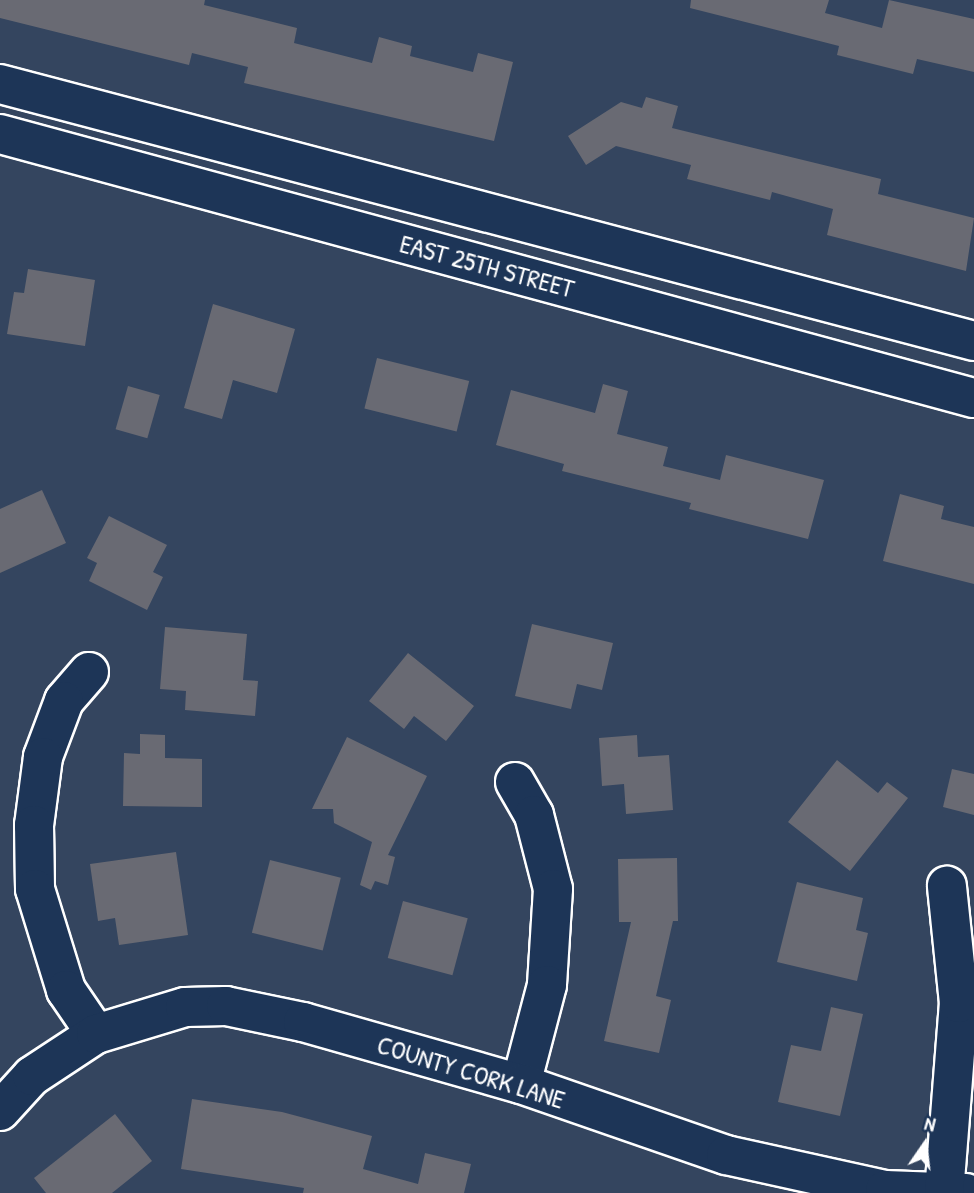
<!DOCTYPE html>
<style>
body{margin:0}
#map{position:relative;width:974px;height:1193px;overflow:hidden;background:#34455f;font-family:"Patrick Hand",sans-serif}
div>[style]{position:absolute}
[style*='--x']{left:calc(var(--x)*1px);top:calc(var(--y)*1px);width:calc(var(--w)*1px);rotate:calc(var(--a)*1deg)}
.building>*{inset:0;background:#696a73;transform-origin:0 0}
.roads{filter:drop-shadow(2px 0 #fff) drop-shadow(-2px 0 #fff) drop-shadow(0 2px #fff) drop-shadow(0 -2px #fff)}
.minor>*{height:38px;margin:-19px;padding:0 19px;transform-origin:19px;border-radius:19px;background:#1d3557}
span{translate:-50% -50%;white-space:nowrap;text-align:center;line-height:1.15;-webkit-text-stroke:5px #1d3557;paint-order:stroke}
.street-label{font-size:26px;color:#fff}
.north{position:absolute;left:890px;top:1109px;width:70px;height:70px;-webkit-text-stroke:5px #1d3557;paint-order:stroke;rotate:14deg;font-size:19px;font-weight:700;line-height:28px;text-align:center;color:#fff}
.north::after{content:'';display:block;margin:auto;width:24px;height:32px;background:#fff;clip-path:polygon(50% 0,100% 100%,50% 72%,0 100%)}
</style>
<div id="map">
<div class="building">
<div style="clip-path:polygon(0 0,205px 0,204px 5px,297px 28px,294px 43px,372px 63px,379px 37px,412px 46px,410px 56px,473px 72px,478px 53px,513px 62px,494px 141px,244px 83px,248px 67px,192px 53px,189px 65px,0 18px)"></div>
<div style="clip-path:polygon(691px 0,829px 0,825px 13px,882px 28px,889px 0,974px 19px,974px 72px,917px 59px,913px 74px,837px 55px,839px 46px,690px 8px)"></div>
<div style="clip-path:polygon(646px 97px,678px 106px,672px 128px,881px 179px,878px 194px,974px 218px,966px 271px,827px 235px,833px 209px,772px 192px,770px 200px,687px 179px,691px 165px,616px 146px,586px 165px,568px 136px,621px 102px,642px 108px)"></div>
<div style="clip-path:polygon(28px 269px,95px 280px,85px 346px,7px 334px,14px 292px,24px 293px)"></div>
<div style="clip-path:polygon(213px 304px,295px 329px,277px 393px,233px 380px,222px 419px,184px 408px)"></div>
<div style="left:377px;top:358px;width:95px;height:52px;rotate:14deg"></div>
<div style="clip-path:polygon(603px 384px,628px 391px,617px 434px,668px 447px,663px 466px,720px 480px,726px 455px,824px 480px,808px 539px,689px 509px,691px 503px,562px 471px,564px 464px,496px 445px,511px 390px,595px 413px)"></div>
<div style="left:128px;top:386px;width:33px;height:45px;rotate:16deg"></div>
<div style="clip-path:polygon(42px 490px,66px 543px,0 573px,0 509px)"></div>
<div style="clip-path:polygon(900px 494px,944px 506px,941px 519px,974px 527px,974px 584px,883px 561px)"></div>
<div style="clip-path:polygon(109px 516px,167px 545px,153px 572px,163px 577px,147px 610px,89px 581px,97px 563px,87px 558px)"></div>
<div style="clip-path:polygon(532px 624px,613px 643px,602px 690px,577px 684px,571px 709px,515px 696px)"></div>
<div style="clip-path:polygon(165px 627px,247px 634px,243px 680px,258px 681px,255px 716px,185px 710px,186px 691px,160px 689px)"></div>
<div style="clip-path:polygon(408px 653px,474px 706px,446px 741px,414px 716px,404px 729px,369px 701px)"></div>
<div style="clip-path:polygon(140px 734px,165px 735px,165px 758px,202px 759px,202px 807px,123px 806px,124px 753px,140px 754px)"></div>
<div style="clip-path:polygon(637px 735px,638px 757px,669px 755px,673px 810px,626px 814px,624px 784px,602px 786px,599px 738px)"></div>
<div style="clip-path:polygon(347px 737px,427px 776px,388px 855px,395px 857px,388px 885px,375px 881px,371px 890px,360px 885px,372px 842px,334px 823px,333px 809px,312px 809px)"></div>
<div style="clip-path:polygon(837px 760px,878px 793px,887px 782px,908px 798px,850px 871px,788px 822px)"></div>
<div style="clip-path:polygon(952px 769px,974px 774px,974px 815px,943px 807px)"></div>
<div style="clip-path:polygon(176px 852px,188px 935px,119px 945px,115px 918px,98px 921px,90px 864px)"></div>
<div style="clip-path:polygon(677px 858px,678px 921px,673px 921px,656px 996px,671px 1000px,659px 1053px,604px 1041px,631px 922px,619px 922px,618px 859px)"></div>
<div style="left:270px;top:860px;width:73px;height:75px;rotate:14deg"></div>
<div style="clip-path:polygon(797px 882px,863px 898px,856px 930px,868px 933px,857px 981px,777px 962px)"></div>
<div style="left:403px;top:901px;width:67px;height:59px;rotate:15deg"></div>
<div style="clip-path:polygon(831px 1007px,863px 1014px,840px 1116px,778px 1102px,791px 1045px,821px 1051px)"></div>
<div style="clip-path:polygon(192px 1099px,282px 1112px,372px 1136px,363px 1169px,418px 1184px,425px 1153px,471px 1164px,464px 1193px,303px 1193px,304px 1188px,181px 1169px)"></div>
<div style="clip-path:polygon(115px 1114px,152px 1161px,112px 1193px,46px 1193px,34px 1178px)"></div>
</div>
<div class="roads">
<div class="minor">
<div style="--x:0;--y:84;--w:1007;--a:14.78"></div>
<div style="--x:0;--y:134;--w:1009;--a:15.17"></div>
<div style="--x:89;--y:672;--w:38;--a:131"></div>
<div style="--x:64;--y:701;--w:60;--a:110.6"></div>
<div style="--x:43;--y:757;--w:69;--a:97.5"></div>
<div style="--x:34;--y:825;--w:64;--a:89.1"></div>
<div style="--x:35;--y:889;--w:106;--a:72.9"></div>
<div style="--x:66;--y:990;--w:53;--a:55.7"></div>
<div style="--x:515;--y:782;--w:38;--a:60"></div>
<div style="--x:534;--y:815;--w:76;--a:75.6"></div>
<div style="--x:553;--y:889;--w:96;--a:93.6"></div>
<div style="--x:547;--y:985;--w:102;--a:104.7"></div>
<div style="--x:0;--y:1111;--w:47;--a:-47.6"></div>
<div style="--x:32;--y:1076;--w:77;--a:-33.3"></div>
<div style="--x:96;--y:1034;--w:93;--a:-16.9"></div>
<div style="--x:185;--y:1007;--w:41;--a:-1.4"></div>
<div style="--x:226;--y:1006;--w:79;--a:11.7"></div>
<div style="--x:303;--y:1022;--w:227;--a:15.9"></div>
<div style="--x:521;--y:1084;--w:217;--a:19.1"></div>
<div style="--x:726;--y:1155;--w:163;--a:12.4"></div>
<div style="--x:885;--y:1190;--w:81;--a:2.1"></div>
<div style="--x:944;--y:1193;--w:191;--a:-85.5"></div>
<div style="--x:959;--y:1003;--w:118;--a:-95.9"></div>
</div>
</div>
<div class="street-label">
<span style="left:487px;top:266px;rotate:15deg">EAST 25TH STREET</span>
<span style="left:471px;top:1072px;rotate:17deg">COUNTY CORK LANE</span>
</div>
<div class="north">N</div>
</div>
